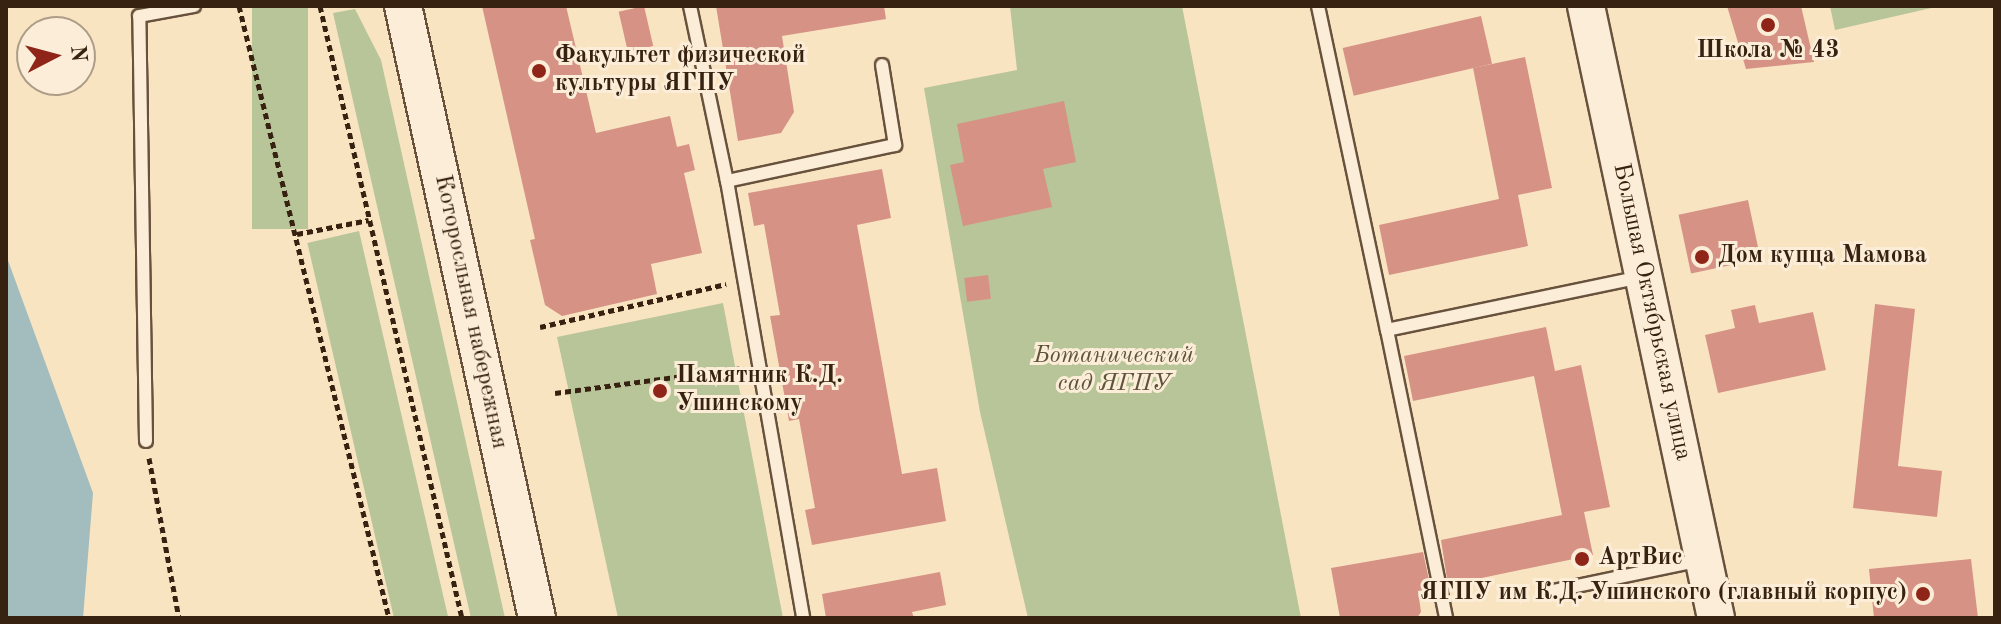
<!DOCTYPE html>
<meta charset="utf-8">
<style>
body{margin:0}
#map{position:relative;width:2001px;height:624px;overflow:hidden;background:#f9e4c2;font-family:"Old Standard TT",serif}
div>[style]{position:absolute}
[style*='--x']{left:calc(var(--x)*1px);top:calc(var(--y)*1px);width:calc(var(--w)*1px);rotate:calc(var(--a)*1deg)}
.green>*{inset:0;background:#b8c598;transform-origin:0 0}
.water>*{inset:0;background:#a3bcbd}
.building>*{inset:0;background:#d69285;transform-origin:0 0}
.path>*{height:5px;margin-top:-2.5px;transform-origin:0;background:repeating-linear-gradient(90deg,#372211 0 6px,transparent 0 10px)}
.roads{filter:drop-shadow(2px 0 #68523d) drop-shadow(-2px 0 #68523d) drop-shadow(0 2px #68523d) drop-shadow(0 -2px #68523d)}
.service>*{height:12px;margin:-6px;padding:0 6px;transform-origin:6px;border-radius:6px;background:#fbedd7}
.secondary>*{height:36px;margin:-18px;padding:0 18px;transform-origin:18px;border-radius:18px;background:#fbedd7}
.dots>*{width:22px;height:22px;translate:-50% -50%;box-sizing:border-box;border:4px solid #fbedd7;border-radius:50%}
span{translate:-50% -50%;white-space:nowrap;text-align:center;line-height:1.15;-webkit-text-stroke:6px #fbedd7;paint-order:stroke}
.poi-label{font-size:24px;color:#372211;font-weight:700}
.left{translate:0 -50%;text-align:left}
.right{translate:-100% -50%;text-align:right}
.street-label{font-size:24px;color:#372211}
.park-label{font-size:24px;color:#5e533a;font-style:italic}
.frame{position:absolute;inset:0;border:8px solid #372211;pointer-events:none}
.north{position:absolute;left:16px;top:16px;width:80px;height:80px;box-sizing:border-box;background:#fbedd7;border:2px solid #ad9c88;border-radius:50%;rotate:84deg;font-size:22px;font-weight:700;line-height:32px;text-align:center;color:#372211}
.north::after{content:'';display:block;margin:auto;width:28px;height:36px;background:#8f2418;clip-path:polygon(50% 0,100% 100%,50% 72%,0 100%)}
</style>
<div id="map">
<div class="green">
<div style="left:252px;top:6px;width:56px;height:223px"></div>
<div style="clip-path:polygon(1010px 6px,1182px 6px,1301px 618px,1028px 618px,980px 412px,924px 88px,1017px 70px)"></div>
<div style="clip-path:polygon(1830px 6px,1940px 6px,1835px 30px)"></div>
<div style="clip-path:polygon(355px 9px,381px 60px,505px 618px,471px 618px,333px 13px)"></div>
<div style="left:359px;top:231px;width:398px;height:53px;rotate:77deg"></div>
<div style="clip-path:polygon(723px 303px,783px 618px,618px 618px,557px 337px)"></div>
</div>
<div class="water">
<div style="clip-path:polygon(6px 255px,93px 493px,83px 618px,6px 618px)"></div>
</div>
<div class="building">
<div style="clip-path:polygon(482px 6px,566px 6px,596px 133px,670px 116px,677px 147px,689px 144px,695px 170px,684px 173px,702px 253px,651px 264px,657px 294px,562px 316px,545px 305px,530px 240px,535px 239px)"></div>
<div style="left:644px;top:6px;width:41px;height:26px;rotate:77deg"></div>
<div style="clip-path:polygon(716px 6px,884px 6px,886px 19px,782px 36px,794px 112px,781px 133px,738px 141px)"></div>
<div style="clip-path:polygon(1727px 6px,1801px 6px,1814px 62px,1746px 69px)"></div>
<div style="left:1481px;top:16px;width:49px;height:142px;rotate:77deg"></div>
<div style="clip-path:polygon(1525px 57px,1552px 188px,1518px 195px,1528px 246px,1389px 275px,1379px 225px,1499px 199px,1473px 68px)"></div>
<div style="clip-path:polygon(1064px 101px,1076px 162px,1043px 169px,1052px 207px,963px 226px,950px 165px,964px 162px,957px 124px)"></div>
<div style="clip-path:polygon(882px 169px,891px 218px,857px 225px,902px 474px,937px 468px,946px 521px,812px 545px,805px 510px,815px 508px,799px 419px,789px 421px,770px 316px,780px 315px,764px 224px,754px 226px,748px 193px)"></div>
<div style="left:1748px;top:200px;width:60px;height:71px;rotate:78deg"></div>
<div style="left:988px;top:275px;width:24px;height:24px;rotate:83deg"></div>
<div style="clip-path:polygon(1875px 304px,1915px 309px,1898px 466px,1942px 471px,1937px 517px,1853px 508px)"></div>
<div style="clip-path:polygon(1755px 305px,1759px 323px,1813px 312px,1826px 370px,1718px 393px,1705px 335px,1735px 328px,1731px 310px)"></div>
<div style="clip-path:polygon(1546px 327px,1555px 371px,1581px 365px,1610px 507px,1584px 512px,1593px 555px,1448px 585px,1441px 540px,1562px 515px,1534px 376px,1413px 401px,1404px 356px)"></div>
<div style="clip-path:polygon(1423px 552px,1431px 589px,1418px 591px,1421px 612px,1417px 618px,1340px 618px,1331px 568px)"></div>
<div style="clip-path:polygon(1971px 559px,1978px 618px,1874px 618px,1869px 569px)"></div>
<div style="clip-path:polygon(940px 572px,946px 605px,912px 612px,914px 618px,826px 618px,822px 594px)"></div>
</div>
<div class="path">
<div style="--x:239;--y:6;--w:630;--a:76.23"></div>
<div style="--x:320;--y:6;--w:628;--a:76.94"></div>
<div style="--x:297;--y:234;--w:73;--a:-11"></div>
<div style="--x:540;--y:327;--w:191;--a:-13"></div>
<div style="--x:555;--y:393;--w:190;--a:-7.6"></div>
<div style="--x:149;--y:458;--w:163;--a:79.4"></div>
</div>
<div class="roads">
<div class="service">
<div style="--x:690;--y:6;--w:179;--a:78.1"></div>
<div style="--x:727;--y:181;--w:444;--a:80.1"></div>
<div style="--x:1318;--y:6;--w:331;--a:78"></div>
<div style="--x:1387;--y:330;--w:259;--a:-11.8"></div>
<div style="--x:727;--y:181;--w:172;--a:-12.1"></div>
<div style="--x:895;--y:145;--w:81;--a:-99.2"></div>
<div style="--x:1387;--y:330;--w:294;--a:78.4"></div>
<div style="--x:146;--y:441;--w:425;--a:-90.9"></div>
<div style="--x:139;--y:16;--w:56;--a:-10.3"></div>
<div style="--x:1548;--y:592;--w:156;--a:-11.8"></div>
</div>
<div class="secondary">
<div style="--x:403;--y:6;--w:626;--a:77.65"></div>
<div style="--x:1586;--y:6;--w:626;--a:78.01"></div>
</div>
</div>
<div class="dots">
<div style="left:1768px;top:25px;background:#8f2418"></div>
<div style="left:539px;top:71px;background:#8f2418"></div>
<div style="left:1702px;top:257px;background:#8f2418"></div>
<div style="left:660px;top:391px;background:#8f2418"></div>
<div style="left:1582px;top:559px;background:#8f2418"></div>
<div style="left:1923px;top:594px;background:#8f2418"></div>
</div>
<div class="poi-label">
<span style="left:1768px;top:52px">Школа № 43</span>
<span class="left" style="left:555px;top:71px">Факультет физической<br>культуры ЯГПУ</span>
<span class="left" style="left:1718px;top:257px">Дом купца Мамова</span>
<span class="left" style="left:676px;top:391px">Памятник К.Д.<br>Ушинскому</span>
<span class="left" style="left:1598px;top:559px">АртВис</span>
<span class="right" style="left:1907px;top:594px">ЯГПУ им К.Д. Ушинского (главный корпус)</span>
</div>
<div class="street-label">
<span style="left:470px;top:312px;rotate:78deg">Которосльная набережная</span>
<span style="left:1651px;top:312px;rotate:78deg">Большая Октябрьская улица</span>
</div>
<div class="park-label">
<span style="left:1114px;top:371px">Ботанический<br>сад ЯГПУ</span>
</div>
<div class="frame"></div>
<div class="north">N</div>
</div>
